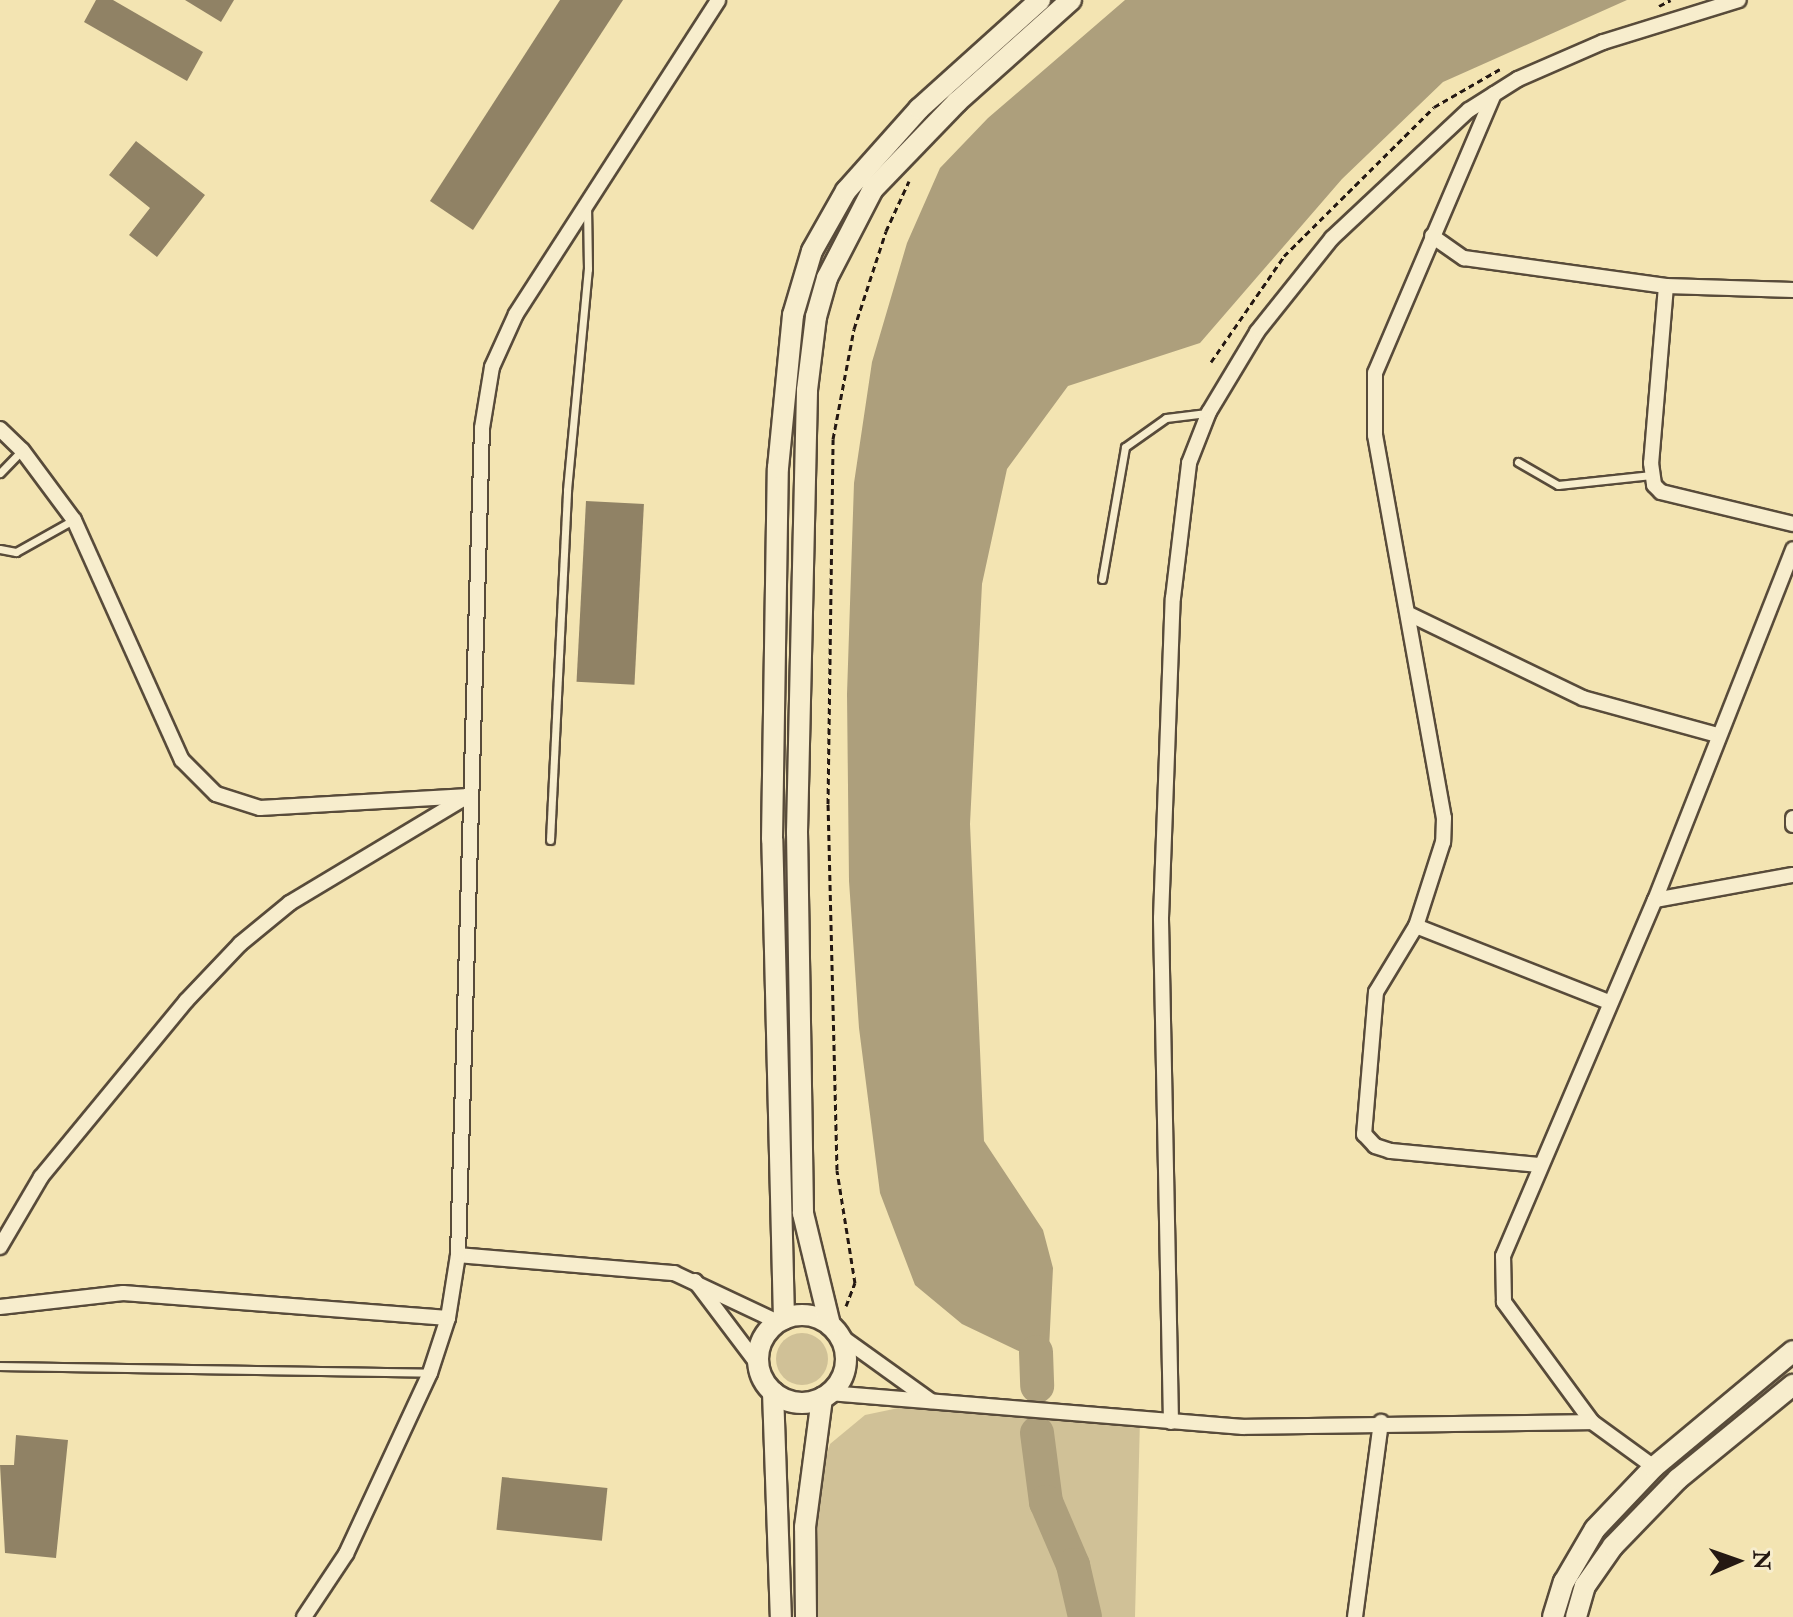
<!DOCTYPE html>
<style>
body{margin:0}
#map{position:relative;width:1793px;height:1617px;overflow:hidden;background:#f3e4b2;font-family:"IM FELL Double Pica",serif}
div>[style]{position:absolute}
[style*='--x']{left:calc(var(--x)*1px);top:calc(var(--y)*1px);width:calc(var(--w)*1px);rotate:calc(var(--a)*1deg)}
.green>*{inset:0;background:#d0c197}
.round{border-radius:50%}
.water>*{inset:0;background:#ad9f7c}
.river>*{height:34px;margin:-17px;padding:0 17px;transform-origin:17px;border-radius:17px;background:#ad9f7c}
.building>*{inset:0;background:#908265;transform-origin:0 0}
.path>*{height:3px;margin-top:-1.5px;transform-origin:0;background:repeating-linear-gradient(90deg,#241812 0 6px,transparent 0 10px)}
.roads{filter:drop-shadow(2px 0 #584b3a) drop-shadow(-2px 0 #584b3a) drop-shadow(0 2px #584b3a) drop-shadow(0 -2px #584b3a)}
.lane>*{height:7px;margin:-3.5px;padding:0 3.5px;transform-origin:3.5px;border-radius:3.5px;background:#f7edcd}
.street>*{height:14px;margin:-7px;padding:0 7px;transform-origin:7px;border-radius:7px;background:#f7edcd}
.secondary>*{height:20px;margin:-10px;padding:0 10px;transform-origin:10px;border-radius:10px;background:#f7edcd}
.secondary>.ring{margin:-10px;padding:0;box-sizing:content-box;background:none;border:20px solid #f7edcd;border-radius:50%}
span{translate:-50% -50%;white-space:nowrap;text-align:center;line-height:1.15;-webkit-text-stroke:6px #f7edcd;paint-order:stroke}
.north{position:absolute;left:1697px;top:1521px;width:80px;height:80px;-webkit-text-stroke:6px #f7edcd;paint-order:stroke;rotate:88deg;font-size:22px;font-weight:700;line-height:32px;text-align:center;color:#241812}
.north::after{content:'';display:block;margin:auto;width:28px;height:36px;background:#241812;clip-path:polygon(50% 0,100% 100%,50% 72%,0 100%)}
</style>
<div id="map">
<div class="green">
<div class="round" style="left:776px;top:1333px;width:52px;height:52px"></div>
<div style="clip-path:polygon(932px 1401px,1140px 1419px,1135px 1617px,806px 1617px,805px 1527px,830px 1444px,865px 1415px)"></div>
</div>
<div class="water">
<div style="clip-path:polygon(1125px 0,1627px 0,1443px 82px,1342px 179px,1200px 343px,1068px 386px,1007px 469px,982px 584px,970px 824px,984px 1141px,1043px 1230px,1053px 1268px,1049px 1349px,1025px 1354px,962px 1324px,915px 1285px,880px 1193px,859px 1028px,849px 881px,847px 694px,854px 483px,872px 362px,907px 243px,940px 168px,988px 118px)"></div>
</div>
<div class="river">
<div style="--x:1036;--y:1352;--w:34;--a:88"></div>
<div style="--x:1037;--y:1433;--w:70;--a:82.6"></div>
<div style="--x:1046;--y:1502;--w:69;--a:66.8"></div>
<div style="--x:1073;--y:1565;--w:53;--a:77"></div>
</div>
<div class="building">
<div style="clip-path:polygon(96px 0,113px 0,203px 52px,187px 81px,84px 22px)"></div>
<div style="clip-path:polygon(185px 0,234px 0,221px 22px)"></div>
<div style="clip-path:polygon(560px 0,623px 0,473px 230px,430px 201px)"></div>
<div style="clip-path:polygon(136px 141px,205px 195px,157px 257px,129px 235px,150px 208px,109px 175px)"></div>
<div style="left:586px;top:501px;width:58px;height:181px;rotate:3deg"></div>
<div style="clip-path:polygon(16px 1435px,68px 1440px,56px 1558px,5px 1553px,0 1465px,14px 1465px)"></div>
<div style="left:502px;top:1477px;width:106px;height:53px;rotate:6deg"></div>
</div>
<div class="path">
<div style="--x:1659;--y:6;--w:13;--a:-27"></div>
<div style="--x:1211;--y:362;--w:129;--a:-55.4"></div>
<div style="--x:1284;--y:256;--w:211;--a:-44.8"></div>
<div style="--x:1434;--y:107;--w:76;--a:-29.9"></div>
<div style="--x:846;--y:1306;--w:25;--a:-69"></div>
<div style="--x:855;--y:1283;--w:114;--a:-99.1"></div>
<div style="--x:837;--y:1170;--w:366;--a:-91.4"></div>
<div style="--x:828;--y:804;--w:365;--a:-89.2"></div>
<div style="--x:833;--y:439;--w:112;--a:-79.2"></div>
<div style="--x:854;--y:329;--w:103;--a:-71.9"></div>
<div style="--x:886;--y:231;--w:55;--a:-65.3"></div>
</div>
<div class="roads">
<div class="lane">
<div style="--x:1518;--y:462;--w:46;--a:29.9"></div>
<div style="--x:1558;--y:485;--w:94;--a:-6.1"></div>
<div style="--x:0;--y:473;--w:32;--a:-46"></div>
<div style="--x:0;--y:549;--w:16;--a:11"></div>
<div style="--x:16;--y:552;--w:65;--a:-29.3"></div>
<div style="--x:1102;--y:579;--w:134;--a:-80.1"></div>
<div style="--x:1125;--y:447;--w:50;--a:-35.3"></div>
<div style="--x:1166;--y:418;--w:41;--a:-7"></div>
<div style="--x:550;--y:840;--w:350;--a:-87.2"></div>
<div style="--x:567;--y:490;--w:222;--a:-84.6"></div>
<div style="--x:588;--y:269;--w:63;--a:-90.9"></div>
<div style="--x:0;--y:1366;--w:430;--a:0.9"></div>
</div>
<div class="street">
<div style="--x:1494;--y:94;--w:303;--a:113.1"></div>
<div style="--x:1375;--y:373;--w:62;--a:90"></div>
<div style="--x:1375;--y:435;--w:389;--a:79.8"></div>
<div style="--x:1444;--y:818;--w:24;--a:92"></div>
<div style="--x:1443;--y:842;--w:88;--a:107.8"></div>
<div style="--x:1416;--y:926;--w:77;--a:121.2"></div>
<div style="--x:1376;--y:992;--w:143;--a:94.8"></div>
<div style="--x:1364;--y:1134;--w:16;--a:47"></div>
<div style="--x:1375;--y:1146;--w:16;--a:18"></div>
<div style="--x:1390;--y:1151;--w:148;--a:5.4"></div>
<div style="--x:1432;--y:236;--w:39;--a:35"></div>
<div style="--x:1464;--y:258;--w:204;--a:7.9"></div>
<div style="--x:1666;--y:286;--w:127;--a:1.8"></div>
<div style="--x:1666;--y:286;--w:178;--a:94.8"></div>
<div style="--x:1651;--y:463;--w:22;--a:82"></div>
<div style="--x:1654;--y:485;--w:10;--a:45"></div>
<div style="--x:1661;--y:492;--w:136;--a:13.6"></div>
<div style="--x:0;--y:429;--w:30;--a:44"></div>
<div style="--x:22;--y:450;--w:87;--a:53.4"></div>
<div style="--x:74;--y:520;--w:263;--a:65.8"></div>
<div style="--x:182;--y:760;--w:48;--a:45"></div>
<div style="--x:216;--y:794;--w:46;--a:17.7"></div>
<div style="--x:260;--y:808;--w:209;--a:-3.3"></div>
<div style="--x:1411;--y:615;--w:191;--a:25.8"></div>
<div style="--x:1583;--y:698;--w:139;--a:15.4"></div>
<div style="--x:1793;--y:818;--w:7;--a:90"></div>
<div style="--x:1655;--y:900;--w:140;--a:-10.3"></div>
<div style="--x:1416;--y:926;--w:207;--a:21.5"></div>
<div style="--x:0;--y:1247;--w:81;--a:-59.6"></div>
<div style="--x:41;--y:1177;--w:228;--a:-50.5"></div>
<div style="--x:186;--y:1001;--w:79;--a:-46.5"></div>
<div style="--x:240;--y:944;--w:65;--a:-39.4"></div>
<div style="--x:290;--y:903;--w:204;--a:-31"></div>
<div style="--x:458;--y:1255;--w:217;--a:4.8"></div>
<div style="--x:674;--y:1273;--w:115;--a:25.2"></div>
<div style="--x:695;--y:1281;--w:106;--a:53"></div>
<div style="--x:0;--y:1307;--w:124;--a:-6.5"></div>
<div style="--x:123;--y:1293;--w:326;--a:4.4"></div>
<div style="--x:839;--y:1335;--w:113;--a:35.7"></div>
<div style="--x:830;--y:1393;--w:414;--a:4.7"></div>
<div style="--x:1243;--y:1427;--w:349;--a:-0.8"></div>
<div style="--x:1592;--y:1422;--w:77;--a:36"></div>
<div style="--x:1171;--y:1422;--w:504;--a:-91.14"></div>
<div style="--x:1161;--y:918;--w:320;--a:-87.9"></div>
<div style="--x:1173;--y:598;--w:136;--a:-83.2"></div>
<div style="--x:1189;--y:463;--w:55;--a:-68.6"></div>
<div style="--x:1209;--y:412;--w:93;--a:-59"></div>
<div style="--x:1257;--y:332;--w:120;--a:-51.4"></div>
<div style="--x:1332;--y:238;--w:187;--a:-43.1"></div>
<div style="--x:1469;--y:110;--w:58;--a:-32.3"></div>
<div style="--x:1518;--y:79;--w:93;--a:-23.5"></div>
<div style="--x:1603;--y:42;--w:142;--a:-17.2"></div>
<div style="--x:1592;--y:1422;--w:149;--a:-126.3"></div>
<div style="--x:1504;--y:1302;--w:46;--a:-91.2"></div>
<div style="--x:1503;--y:1256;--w:387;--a:-66.9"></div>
<div style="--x:1655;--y:900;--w:377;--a:-68.5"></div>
<div style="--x:304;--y:1617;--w:76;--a:-56.3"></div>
<div style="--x:346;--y:1554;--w:200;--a:-65.1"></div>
<div style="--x:430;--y:1373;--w:58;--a:-71.9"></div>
<div style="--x:448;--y:1318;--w:64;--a:-81"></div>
<div style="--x:458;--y:1255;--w:827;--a:-88.34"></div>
<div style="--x:482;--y:428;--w:62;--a:-80.7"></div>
<div style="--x:492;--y:367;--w:58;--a:-65.6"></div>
<div style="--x:516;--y:314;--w:373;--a:-57.2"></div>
<div style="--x:1355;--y:1617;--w:197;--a:-82.4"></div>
</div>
<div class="secondary">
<div class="ring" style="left:758px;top:1315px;width:68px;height:68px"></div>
<div style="--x:784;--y:1319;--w:480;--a:-91.4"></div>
<div style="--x:772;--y:839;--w:371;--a:-89.1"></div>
<div style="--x:778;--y:468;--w:154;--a:-84.4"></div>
<div style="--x:793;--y:315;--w:67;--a:-73.5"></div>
<div style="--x:812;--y:251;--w:69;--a:-60.5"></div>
<div style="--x:846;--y:191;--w:110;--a:-48.3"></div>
<div style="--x:919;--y:109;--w:163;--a:-42"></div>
<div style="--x:830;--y:1325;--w:115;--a:-103.6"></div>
<div style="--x:803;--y:1213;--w:381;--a:-90.9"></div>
<div style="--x:797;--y:832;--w:442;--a:-88.7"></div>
<div style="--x:807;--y:390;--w:74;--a:-83"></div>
<div style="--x:816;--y:317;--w:41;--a:-74.2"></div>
<div style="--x:827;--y:278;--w:100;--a:-62.7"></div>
<div style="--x:873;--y:189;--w:121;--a:-46"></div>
<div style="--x:957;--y:102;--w:153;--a:-41.8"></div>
<div style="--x:773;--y:1392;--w:225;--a:88"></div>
<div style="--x:806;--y:1617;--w:90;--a:-90.6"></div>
<div style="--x:805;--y:1527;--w:130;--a:-82.5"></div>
<div style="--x:1553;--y:1617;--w:37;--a:-73"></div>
<div style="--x:1564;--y:1582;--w:61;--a:-59.7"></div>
<div style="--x:1595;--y:1529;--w:86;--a:-46.4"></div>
<div style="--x:1654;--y:1467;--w:181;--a:-39.8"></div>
<div style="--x:1576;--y:1617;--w:32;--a:-74"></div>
<div style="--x:1585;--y:1586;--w:49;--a:-55"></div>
<div style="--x:1613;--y:1546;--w:93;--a:-45.9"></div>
<div style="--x:1678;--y:1479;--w:149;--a:-39.3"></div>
</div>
</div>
<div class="north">N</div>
</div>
